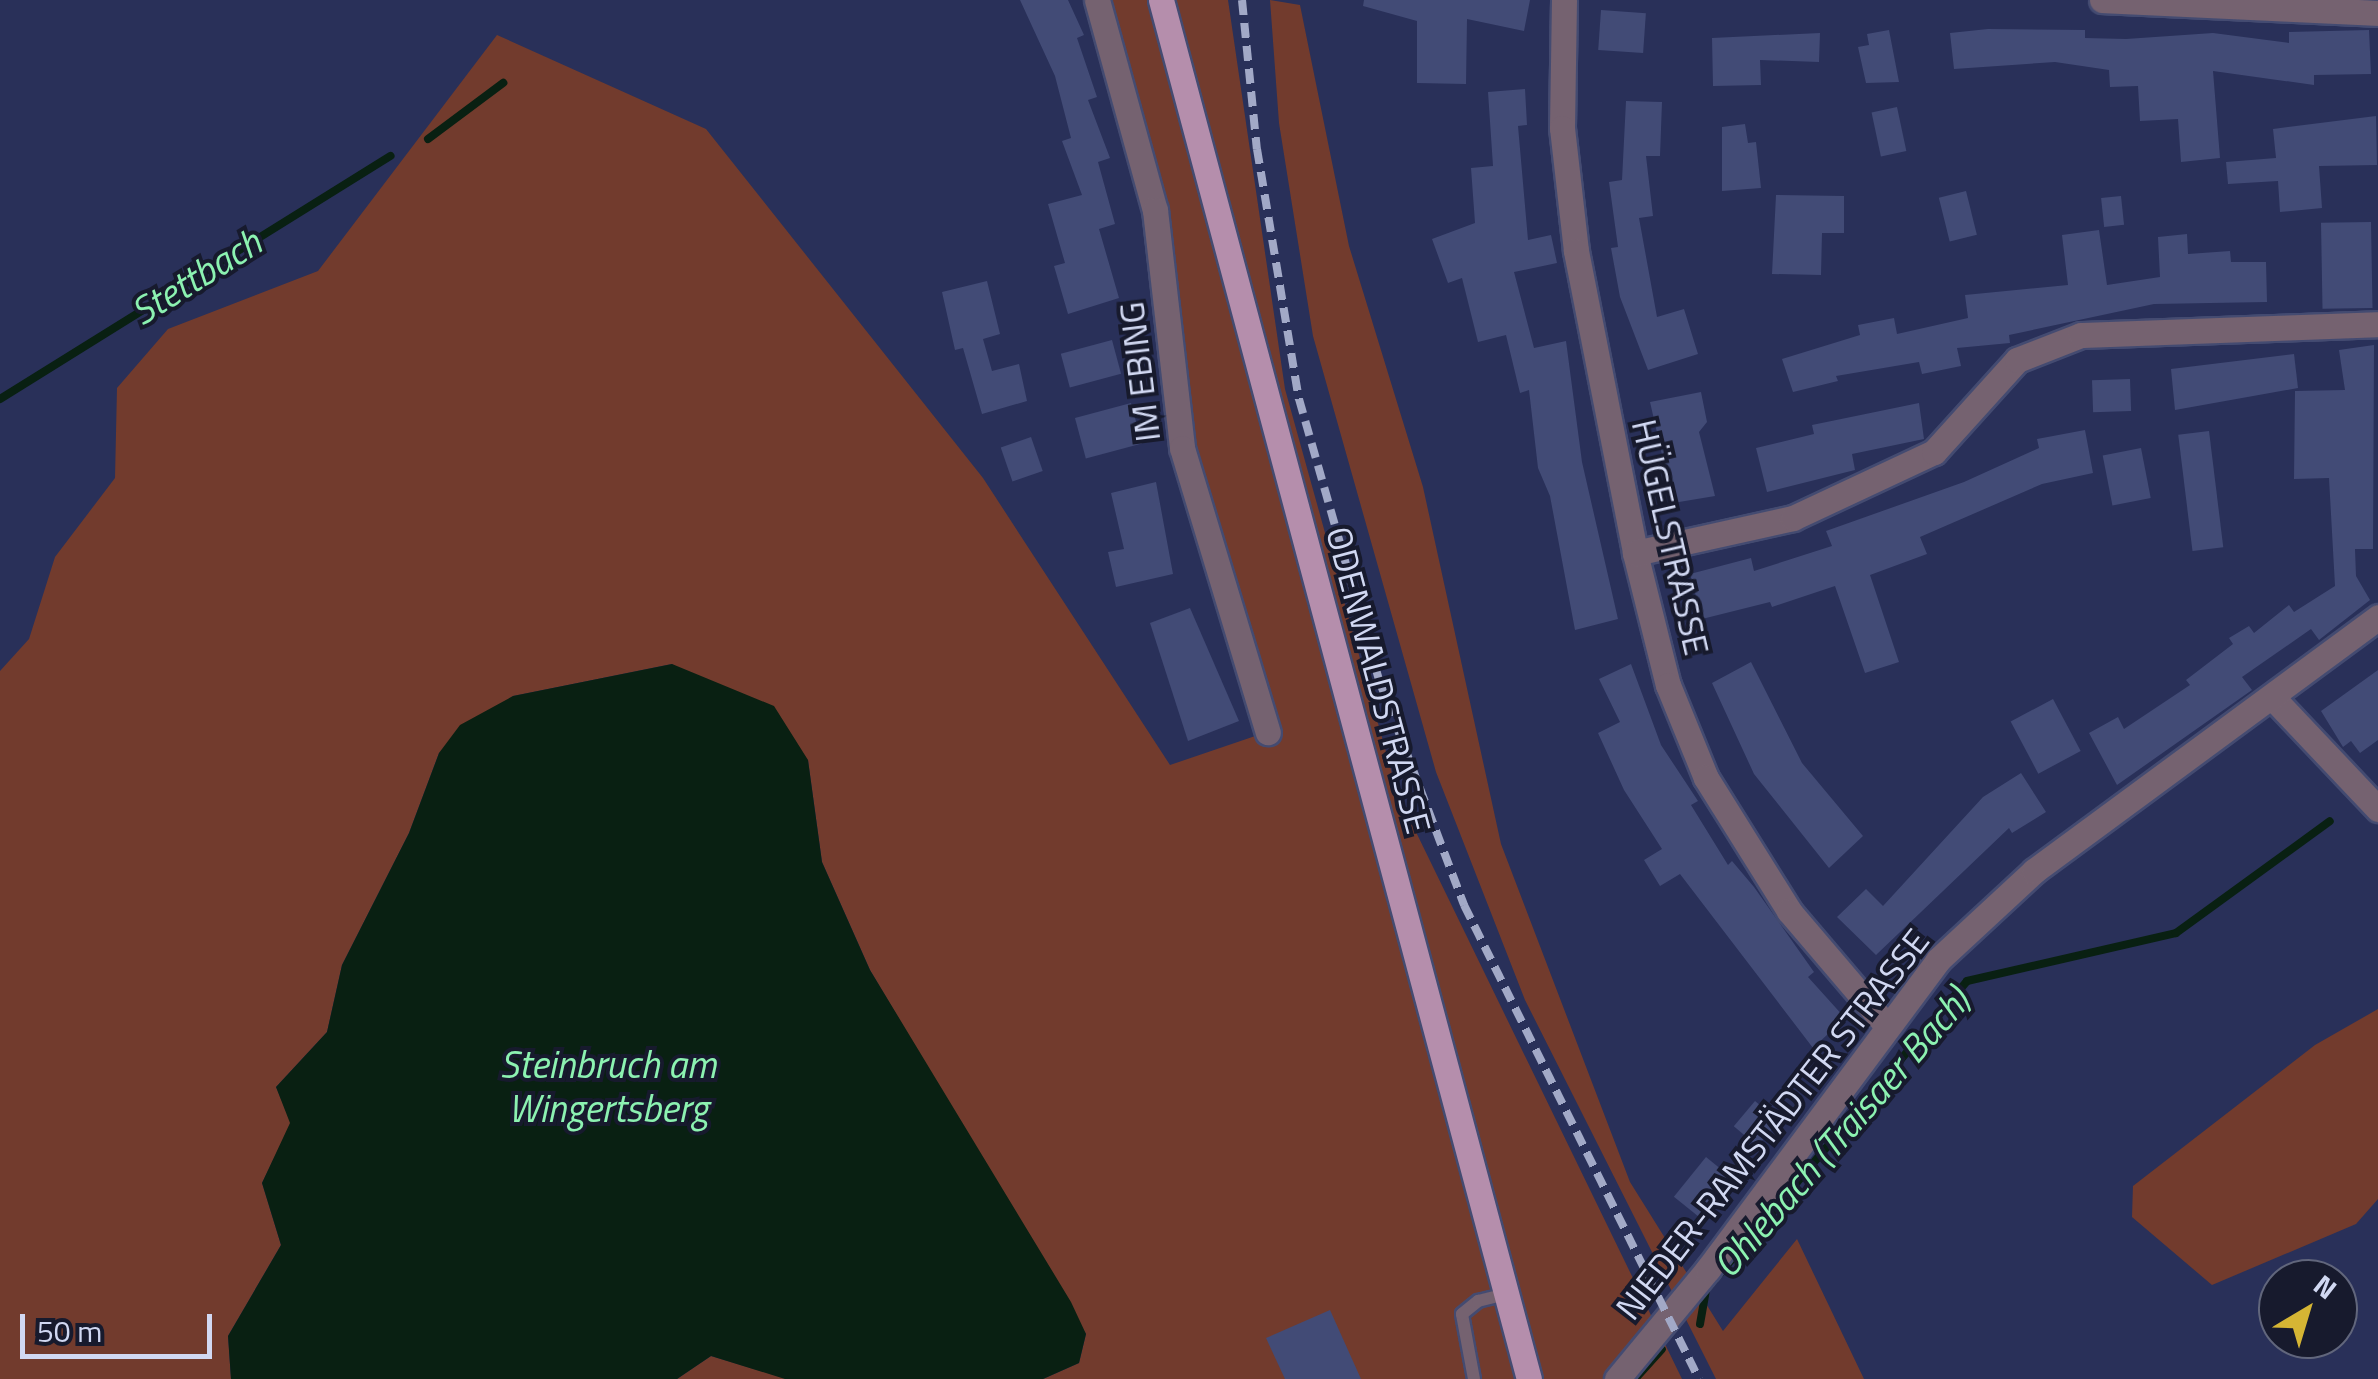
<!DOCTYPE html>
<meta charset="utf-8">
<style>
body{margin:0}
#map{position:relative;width:2378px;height:1379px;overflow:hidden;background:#293059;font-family:"Titillium Web",sans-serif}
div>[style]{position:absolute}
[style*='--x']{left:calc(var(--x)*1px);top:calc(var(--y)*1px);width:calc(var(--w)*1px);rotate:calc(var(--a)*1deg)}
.green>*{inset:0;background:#723b2d}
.water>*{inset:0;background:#092012}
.stream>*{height:8px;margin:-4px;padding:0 4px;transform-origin:4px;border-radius:4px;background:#092012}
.building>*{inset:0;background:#424b76;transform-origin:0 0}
.roads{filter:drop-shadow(2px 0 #444b71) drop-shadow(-2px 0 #444b71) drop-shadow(0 2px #444b71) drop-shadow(0 -2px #444b71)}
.service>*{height:12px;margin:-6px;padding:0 6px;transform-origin:6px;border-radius:6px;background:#756270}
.minor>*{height:25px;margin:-12.5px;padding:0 12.5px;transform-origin:12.5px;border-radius:12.5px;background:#756270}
.tertiary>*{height:25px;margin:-12.5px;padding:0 12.5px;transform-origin:12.5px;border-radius:12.5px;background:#756270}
.primary>*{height:25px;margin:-12.5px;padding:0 12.5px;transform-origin:12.5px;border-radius:12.5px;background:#b58eac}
.rail>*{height:8px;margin-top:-4px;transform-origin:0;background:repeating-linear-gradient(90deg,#a2a9c7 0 15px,transparent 0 23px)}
span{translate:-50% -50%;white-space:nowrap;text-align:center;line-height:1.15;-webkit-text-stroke:8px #171a2d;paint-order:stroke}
.street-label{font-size:35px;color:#d1d8f2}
.water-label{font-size:38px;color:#8cf2b1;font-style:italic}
.north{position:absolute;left:2258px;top:1259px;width:100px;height:100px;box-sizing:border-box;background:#171a2d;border:2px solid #61667c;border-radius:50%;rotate:38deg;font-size:28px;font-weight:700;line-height:40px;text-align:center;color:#d1d8f2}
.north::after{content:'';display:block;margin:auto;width:35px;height:45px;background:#d5b534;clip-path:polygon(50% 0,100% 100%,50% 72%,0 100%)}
.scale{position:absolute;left:20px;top:1314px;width:192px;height:45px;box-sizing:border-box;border:5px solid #d1d8f2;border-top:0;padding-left:12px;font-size:30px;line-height:35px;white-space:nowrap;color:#d1d8f2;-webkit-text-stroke:8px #171a2d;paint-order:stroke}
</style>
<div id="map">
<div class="green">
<div style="clip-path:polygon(1097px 0,1228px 0,1285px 389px,1398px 795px,1682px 1379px,1043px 1379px,1079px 1363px,1086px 1334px,870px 970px,822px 862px,808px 760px,672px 664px,513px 696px,439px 753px,409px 833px,342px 965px,327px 1032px,276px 1087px,291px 1123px,262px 1183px,281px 1245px,228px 1336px,231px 1379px,0 1379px,0 671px,29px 639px,55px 557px,115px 478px,117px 388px,168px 329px,318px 271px,497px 35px,706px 129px,983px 478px,1170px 765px,1267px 732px,1182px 448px,1155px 210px)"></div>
<div style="clip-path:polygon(1270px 0,1300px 5px,1349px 246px,1423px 487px,1501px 844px,1630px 1182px,1723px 1331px,1797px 1239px,1864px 1379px,1716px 1379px,1525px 1000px,1436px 772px,1313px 336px,1279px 123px)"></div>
<div style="clip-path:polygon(2378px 1009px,2378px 1199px,2356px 1224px,2212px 1285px,2132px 1217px,2133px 1186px,2315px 1045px)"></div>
<div style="clip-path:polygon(711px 1356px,784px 1378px,785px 1379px,677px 1379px)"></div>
</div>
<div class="water">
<div style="clip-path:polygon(672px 664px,774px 706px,808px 760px,822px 862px,870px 970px,1071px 1302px,1086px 1334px,1079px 1363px,1043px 1379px,785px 1379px,711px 1356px,677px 1379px,231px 1379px,228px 1336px,281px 1245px,262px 1183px,290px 1123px,276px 1087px,327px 1032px,342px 965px,409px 833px,439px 753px,460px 725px,513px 696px)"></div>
</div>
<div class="stream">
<div style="--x:428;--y:139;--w:94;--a:-36.7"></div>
<div style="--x:0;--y:399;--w:460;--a:-31.9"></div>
<div style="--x:1700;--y:1324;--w:35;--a:-80"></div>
<div style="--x:1706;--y:1290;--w:404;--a:-49.8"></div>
<div style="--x:1967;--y:981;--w:214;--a:-12.9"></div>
<div style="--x:2176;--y:933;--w:190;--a:-36"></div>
<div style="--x:1635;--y:1379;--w:40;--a:-48"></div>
</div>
<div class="building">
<div style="clip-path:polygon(1020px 0,1068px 0,1084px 35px,1077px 38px,1097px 97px,1088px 100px,1110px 158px,1098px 162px,1115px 224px,1099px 229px,1119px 298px,1068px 314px,1054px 266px,1065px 263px,1048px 204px,1082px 195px,1062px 141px,1071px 138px,1055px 76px)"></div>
<div style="clip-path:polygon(1364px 0,1530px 0,1524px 31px,1467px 19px,1466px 84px,1417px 83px,1417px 21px,1363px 6px)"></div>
<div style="left:1601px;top:10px;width:45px;height:40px;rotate:4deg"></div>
<div style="clip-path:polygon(1988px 29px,2085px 30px,2085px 38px,2126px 39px,2213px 33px,2289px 43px,2289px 32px,2369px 30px,2371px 74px,2314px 75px,2314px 85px,2213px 71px,2220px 158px,2181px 162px,2178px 119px,2140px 121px,2138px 86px,2110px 87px,2109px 70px,2055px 62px,1954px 69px,1950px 33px)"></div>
<div style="clip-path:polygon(1889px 30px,1899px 82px,1866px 83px,1858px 47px,1869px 45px,1867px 34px)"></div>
<div style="clip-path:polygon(1820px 33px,1819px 62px,1760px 60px,1761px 85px,1713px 86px,1712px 38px)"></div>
<div style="clip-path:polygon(1525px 89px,1527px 125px,1518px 126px,1528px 240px,1551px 235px,1557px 263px,1514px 272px,1534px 348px,1566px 341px,1582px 462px,1618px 619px,1575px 630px,1550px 496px,1538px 468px,1529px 390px,1520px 393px,1506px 335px,1478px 342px,1462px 278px,1448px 283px,1432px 239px,1475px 223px,1471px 168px,1493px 166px,1488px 92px)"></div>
<div style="clip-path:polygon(1626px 101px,1662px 102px,1660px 156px,1646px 156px,1653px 216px,1639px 218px,1657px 317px,1684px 309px,1698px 354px,1648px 370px,1620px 297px,1611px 248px,1618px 247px,1609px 182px,1622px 180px)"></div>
<div style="left:1897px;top:107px;width:45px;height:26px;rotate:78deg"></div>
<div style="clip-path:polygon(2376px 116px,2377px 165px,2319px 166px,2322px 208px,2280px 212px,2278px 181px,2228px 184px,2226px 162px,2276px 158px,2273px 129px)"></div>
<div style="clip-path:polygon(1745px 124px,1748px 143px,1756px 142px,1761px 188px,1722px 191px,1722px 127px)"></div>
<div style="left:1966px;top:191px;width:45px;height:28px;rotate:76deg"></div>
<div style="clip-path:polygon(1776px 195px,1844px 196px,1844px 233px,1822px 233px,1821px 275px,1772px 274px)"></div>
<div style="left:2121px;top:196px;width:29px;height:20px;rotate:84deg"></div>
<div style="left:2371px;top:222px;width:86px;height:50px;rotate:89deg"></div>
<div style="clip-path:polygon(2099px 230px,2107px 285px,2160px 277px,2158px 237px,2187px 234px,2188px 254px,2230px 251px,2231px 262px,2266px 262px,2267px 302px,2154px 304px,2009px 335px,2010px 343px,1957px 348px,1961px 366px,1922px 374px,1919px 362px,1836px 376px,1838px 381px,1793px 392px,1782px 359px,1860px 335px,1858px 325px,1894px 318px,1897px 334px,1968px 318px,1965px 295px,2068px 285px,2062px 235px)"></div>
<div style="clip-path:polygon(987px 281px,1000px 334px,983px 339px,992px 371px,1019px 364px,1027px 401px,982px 414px,963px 348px,955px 350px,942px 292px)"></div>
<div style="left:1112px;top:340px;width:35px;height:53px;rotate:75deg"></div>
<div style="clip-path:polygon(2374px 345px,2373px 549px,2355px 549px,2356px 576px,2370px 600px,2319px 640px,2311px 629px,2242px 677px,2252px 690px,2117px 785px,2089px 733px,2118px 717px,2124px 729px,2190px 685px,2186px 680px,2233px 644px,2229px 638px,2249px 626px,2254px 633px,2289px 605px,2294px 612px,2335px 586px,2329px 478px,2294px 479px,2295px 391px,2345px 390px,2339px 350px)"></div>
<div style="clip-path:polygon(2294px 354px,2298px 388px,2175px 410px,2171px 369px)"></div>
<div style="left:2130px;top:379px;width:32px;height:38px;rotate:88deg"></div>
<div style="clip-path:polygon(1701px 392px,1707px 422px,1699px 432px,1715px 496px,1673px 503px,1650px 402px)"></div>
<div style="left:1131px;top:403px;width:42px;height:58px;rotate:75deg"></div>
<div style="clip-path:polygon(1919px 403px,1924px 439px,1852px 454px,1855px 470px,1767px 492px,1756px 448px,1814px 434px,1812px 425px)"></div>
<div style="clip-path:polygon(2085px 430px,2093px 473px,2042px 484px,1920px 537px,1927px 554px,1870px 575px,1899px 662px,1865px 673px,1835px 586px,1772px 607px,1770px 602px,1702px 619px,1690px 574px,1751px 558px,1754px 571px,1832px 546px,1826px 531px,1964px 482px,2039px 448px,2037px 439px)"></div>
<div style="left:2209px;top:431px;width:117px;height:31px;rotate:83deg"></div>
<div style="left:1031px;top:437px;width:36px;height:32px;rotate:71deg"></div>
<div style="left:2141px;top:448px;width:51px;height:39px;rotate:79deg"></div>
<div style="clip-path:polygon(1156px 482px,1173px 574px,1116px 587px,1108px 552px,1124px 549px,1111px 493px)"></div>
<div style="clip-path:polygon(1190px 608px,1239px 721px,1188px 741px,1150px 623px)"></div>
<div style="clip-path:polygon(1751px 662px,1802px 763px,1863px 836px,1829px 868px,1754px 774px,1712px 683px)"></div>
<div style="clip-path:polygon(1631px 664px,1661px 745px,1698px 801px,1691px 805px,1728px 865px,1732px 861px,1754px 887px,1814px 972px,1808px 977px,1845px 1018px,1813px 1048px,1680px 874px,1660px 886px,1644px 860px,1662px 849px,1624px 790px,1598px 733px,1620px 722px,1599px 679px)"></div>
<div style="clip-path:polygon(2378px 670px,2378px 740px,2360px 753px,2351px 741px,2343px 747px,2321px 711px)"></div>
<div style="left:2053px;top:699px;width:59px;height:48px;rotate:62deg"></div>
<div style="clip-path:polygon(2021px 773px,2046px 812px,2012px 833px,2009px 828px,1876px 955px,1837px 917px,1866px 889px,1883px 906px,1983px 797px)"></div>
<div style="left:1755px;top:1101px;width:31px;height:33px;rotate:40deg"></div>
<div style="left:1706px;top:1157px;width:32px;height:51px;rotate:39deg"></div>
<div style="clip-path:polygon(1330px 1310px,1361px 1379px,1285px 1379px,1266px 1338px)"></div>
</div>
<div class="roads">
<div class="service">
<div style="--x:1474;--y:1379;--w:66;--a:-100.5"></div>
<div style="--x:1462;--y:1314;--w:21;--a:-39"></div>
<div style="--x:1478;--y:1301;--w:29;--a:-14"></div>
</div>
<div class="minor">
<div style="--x:1097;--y:0;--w:218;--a:74.6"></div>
<div style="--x:1155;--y:210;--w:240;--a:83.5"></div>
<div style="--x:1182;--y:448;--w:297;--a:73.2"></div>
<div style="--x:1564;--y:0;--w:128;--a:90.9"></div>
<div style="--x:1562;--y:128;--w:124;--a:83.5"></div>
<div style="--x:1576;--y:251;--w:308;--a:78.9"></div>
<div style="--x:1635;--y:553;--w:136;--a:76"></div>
<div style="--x:1668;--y:685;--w:100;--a:67.8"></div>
<div style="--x:1706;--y:778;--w:157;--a:58"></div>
<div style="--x:1789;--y:911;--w:151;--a:49.6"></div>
<div style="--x:2102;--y:0;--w:276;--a:2.7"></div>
<div style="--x:1635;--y:553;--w:162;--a:-12.5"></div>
<div style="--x:1793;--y:518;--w:156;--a:-25.1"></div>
<div style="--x:1934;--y:452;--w:124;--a:-47.9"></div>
<div style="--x:2017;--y:360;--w:69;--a:-21.3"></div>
<div style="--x:2081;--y:335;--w:297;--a:-2.1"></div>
<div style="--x:2273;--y:698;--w:153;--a:46.6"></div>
</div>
<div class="tertiary">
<div style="--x:1617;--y:1379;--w:143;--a:-50.4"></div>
<div style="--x:1708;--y:1269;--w:385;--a:-53.3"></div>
<div style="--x:1938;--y:960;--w:131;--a:-42.8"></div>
<div style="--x:2034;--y:871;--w:428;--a:-36.4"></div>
</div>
<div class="primary">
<div style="--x:1161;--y:0;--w:1427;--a:75.06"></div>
</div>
</div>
<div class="rail">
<div style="--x:1242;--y:0;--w:150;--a:84.3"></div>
<div style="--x:1257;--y:149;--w:254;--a:80.5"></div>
<div style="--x:1299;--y:399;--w:292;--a:74.1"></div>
<div style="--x:1379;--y:680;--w:241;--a:69.3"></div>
<div style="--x:1464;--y:905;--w:529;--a:63.63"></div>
</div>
<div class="street-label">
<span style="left:1139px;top:372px;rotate:-97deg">IM EBING</span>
<span style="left:1671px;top:537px;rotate:77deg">HÜGELSTRASSE</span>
<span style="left:1379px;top:680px;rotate:75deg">ODENWALDSTRASSE</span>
<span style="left:1772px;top:1124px;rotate:-52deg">NIEDER-RAMSTÄDTER STRASSE</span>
</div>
<div class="water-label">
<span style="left:196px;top:277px;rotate:-32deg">Stettbach</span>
<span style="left:608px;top:1087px">Steinbruch am<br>Wingertsberg</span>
<span style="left:1841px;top:1133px;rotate:-49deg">Ohlebach (Traisaer Bach)</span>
</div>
<div class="north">N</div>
<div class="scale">50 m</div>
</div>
